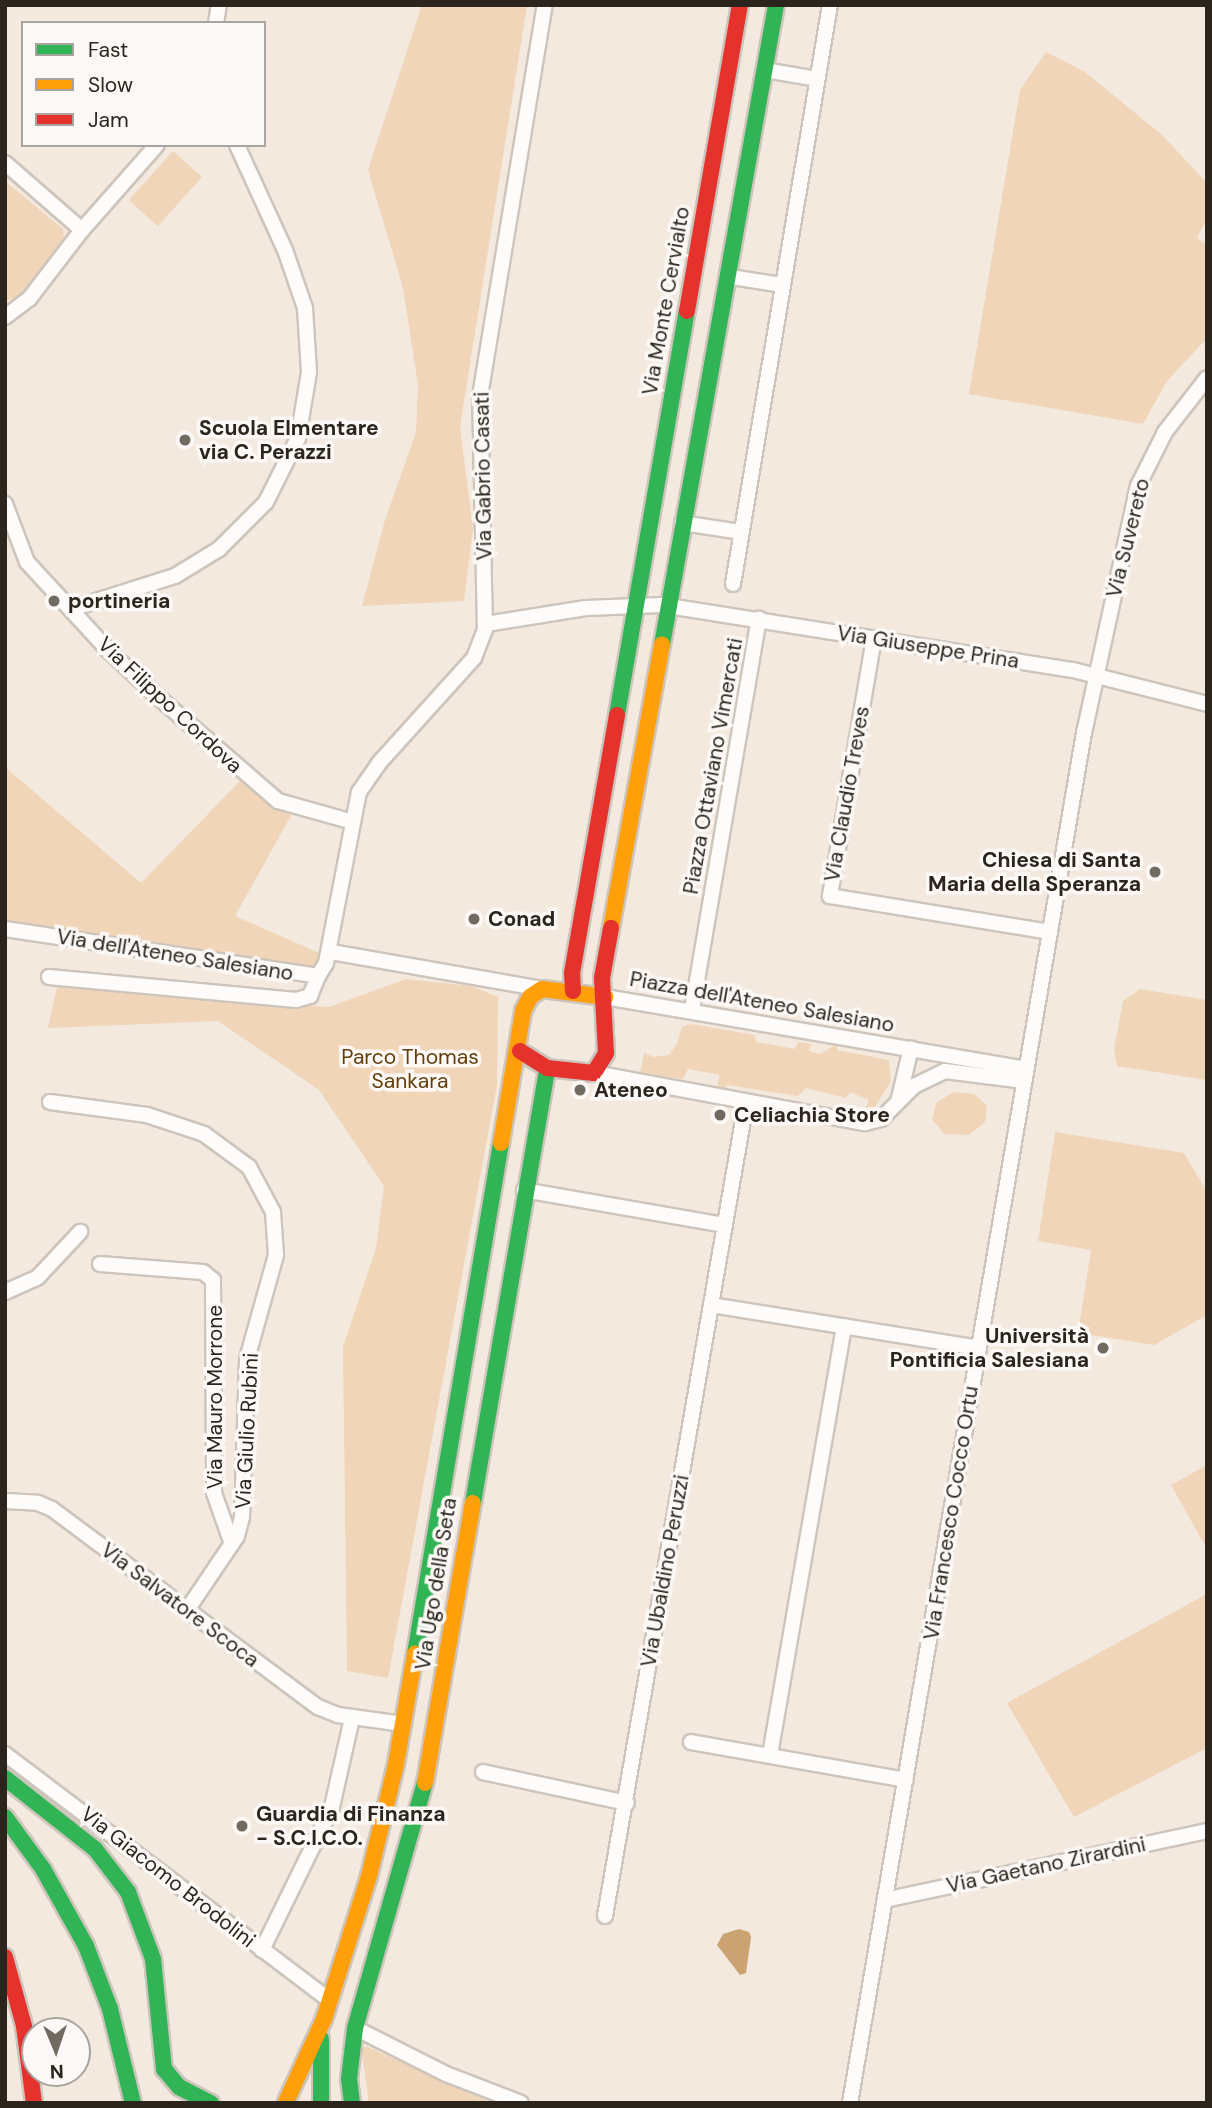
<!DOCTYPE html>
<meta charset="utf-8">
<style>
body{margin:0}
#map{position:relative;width:1212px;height:2108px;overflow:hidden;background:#f3e9de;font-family:"DM Sans",sans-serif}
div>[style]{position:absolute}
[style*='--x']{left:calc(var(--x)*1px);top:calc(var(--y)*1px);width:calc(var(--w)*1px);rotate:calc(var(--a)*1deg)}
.green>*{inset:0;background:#f0d5b9;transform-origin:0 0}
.water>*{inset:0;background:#cba272}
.roads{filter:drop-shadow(2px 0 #cdc5bc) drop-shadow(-2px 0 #cdc5bc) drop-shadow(0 2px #cdc5bc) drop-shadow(0 -2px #cdc5bc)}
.street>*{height:14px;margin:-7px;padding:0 7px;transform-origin:7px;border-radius:7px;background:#fdfcfa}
.fast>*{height:16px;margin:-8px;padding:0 8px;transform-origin:8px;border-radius:8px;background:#30b455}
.slow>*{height:16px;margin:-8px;padding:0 8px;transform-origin:8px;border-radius:8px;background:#ff9f0a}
.jam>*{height:16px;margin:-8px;padding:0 8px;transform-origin:8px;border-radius:8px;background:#e5322d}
.dots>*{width:19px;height:19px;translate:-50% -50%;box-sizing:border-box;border:4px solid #fcf8f5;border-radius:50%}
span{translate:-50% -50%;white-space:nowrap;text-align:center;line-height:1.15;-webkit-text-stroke:7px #fcf8f5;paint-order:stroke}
.street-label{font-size:21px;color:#2b251e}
.poi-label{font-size:21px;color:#2b251e;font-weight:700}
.left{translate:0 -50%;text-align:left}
.right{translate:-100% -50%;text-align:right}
.park-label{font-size:21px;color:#633d0a}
.frame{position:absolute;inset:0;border:7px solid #2b251e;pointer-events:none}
.legend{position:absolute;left:21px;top:21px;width:245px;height:126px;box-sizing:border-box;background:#fcf8f5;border:2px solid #a8a49f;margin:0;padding:9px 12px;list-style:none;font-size:21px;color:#2b251e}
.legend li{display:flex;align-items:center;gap:14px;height:35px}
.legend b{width:35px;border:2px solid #a8a49f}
.north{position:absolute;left:21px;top:2017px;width:70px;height:70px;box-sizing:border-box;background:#fcf8f5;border:2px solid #a8a49f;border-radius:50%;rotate:178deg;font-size:19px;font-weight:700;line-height:28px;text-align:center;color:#2b251e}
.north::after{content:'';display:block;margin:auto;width:24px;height:32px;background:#716a61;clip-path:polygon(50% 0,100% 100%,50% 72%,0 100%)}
</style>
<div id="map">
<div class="green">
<div style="clip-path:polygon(422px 5px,527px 5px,460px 427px,473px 529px,464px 601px,362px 606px,385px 520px,416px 432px,418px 385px,403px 288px,368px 170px)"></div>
<div style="clip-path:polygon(1046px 52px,1085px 72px,1162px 135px,1207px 183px,1207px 218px,1197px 238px,1207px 245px,1207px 338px,1167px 381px,1143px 424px,969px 394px,1020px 90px)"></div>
<div style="left:173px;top:151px;width:39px;height:66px;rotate:42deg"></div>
<div style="clip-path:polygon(5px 181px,63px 229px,64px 241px,19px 296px,5px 301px)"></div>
<div style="clip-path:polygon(5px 767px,141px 883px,242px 779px,292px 814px,235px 916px,326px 956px,316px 972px,5px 922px)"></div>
<div style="clip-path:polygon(406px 979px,471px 986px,498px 997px,497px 1085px,388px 1678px,347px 1671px,343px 1347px,376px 1248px,384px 1186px,319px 1090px,218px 1021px,48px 1028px,57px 987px,329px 1007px)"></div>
<div style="clip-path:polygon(1140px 989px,1207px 1000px,1207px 1080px,1117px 1066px,1114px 1049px,1123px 1001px)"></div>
<div style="clip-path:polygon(692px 1024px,754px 1035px,757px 1042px,795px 1049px,798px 1042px,812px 1044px,808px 1051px,820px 1054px,837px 1044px,837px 1050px,889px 1060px,891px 1081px,875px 1107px,864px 1112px,869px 1100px,850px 1092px,846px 1098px,806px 1088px,798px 1096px,727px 1085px,726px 1089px,717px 1087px,720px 1075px,688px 1069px,683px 1079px,640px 1073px,644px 1053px,654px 1057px,669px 1055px,677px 1044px,682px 1027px)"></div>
<div style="clip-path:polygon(954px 1092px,974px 1094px,987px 1106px,985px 1122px,969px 1135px,944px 1134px,932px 1119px,937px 1102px)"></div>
<div style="clip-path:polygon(1055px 1132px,1184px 1153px,1207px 1192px,1207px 1315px,1154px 1345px,1078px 1333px,1091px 1250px,1038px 1241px)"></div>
<div style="clip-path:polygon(1207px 1465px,1207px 1549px,1171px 1485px)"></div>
<div style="clip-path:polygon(1207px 1594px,1207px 1748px,1074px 1817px,1007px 1703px)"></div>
<div style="clip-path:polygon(361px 2047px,368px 2047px,492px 2103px,369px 2103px)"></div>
</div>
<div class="water">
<div style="clip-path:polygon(739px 1929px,749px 1932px,751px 1937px,746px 1973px,740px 1975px,717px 1945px,723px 1934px)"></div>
</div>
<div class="roads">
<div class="street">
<div style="--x:216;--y:23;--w:18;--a:-81"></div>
<div style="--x:765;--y:70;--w:53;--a:9.8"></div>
<div style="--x:5;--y:163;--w:102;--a:41"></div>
<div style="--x:731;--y:277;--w:52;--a:8.9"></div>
<div style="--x:5;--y:317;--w:30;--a:-37"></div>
<div style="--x:29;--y:299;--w:87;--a:-52.5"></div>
<div style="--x:82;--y:230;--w:113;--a:-48.6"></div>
<div style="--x:5;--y:504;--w:62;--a:69.2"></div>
<div style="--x:27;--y:562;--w:120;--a:47.4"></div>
<div style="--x:108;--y:650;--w:69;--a:43.2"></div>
<div style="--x:158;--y:697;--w:159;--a:40.9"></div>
<div style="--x:278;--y:801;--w:78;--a:15.6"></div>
<div style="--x:682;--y:523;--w:60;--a:8.7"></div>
<div style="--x:733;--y:584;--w:587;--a:-80.49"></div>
<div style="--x:74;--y:608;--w:106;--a:-17.6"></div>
<div style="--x:175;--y:576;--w:52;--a:-31.5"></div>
<div style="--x:219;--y:549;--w:66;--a:-45"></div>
<div style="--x:266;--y:502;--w:72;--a:-63.4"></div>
<div style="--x:298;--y:438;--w:67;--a:-80.5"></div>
<div style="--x:309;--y:372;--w:64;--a:-93.6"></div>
<div style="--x:305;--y:308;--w:61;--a:-109"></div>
<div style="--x:285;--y:250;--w:115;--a:-114.6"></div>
<div style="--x:486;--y:624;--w:101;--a:-9.1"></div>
<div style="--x:586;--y:608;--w:76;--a:-2.3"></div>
<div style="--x:662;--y:605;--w:416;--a:9"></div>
<div style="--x:1073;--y:670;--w:138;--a:14.2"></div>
<div style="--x:874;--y:638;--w:262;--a:99.7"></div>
<div style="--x:830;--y:896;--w:223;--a:9.3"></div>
<div style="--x:5;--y:929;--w:317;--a:8.5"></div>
<div style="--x:318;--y:976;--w:15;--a:-58"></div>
<div style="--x:326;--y:963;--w:174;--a:-79.1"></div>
<div style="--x:359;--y:792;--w:35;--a:-55"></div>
<div style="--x:379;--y:763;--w:142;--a:-47.9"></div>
<div style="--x:474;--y:658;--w:30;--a:-69"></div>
<div style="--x:485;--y:630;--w:234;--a:-91.2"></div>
<div style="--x:480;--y:396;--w:396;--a:-80.6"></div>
<div style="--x:331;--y:952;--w:214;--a:9.9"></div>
<div style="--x:49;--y:977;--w:248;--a:5.3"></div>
<div style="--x:296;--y:1000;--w:15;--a:-16"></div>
<div style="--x:310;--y:996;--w:22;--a:-68"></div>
<div style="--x:605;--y:997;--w:427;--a:9.7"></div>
<div style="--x:692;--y:1010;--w:397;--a:-80.3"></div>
<div style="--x:594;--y:1073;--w:276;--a:10.5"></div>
<div style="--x:865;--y:1123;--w:16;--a:-14"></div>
<div style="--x:881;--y:1119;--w:47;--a:-45"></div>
<div style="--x:914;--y:1086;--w:34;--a:-26"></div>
<div style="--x:945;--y:1071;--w:80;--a:7.2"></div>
<div style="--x:899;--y:1098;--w:51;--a:-76.5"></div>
<div style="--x:50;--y:1102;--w:98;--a:7.6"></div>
<div style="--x:147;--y:1115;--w:60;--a:18.4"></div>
<div style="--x:204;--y:1134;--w:56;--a:36.3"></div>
<div style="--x:249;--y:1167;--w:51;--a:61.9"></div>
<div style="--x:273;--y:1212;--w:43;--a:86"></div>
<div style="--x:276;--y:1255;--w:108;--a:105.6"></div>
<div style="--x:247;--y:1359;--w:158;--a:91.8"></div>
<div style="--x:242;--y:1517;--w:20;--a:105"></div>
<div style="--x:237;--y:1536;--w:89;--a:124"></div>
<div style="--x:524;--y:1190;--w:203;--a:9.9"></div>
<div style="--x:100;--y:1264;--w:103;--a:4.4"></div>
<div style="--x:203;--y:1272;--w:13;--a:39"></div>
<div style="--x:213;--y:1280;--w:213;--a:89.7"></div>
<div style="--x:214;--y:1493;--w:54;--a:70.6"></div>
<div style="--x:5;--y:1292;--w:36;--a:-24"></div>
<div style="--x:38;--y:1277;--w:62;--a:-47"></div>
<div style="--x:711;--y:1305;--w:271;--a:9.1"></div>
<div style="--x:5;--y:1501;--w:33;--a:3"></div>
<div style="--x:38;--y:1503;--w:15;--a:23"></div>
<div style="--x:52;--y:1509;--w:332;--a:36.7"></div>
<div style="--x:318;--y:1707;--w:22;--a:22"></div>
<div style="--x:338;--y:1715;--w:66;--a:7.9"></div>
<div style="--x:691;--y:1742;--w:218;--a:10"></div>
<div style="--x:5;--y:1754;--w:408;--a:37.2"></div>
<div style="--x:770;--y:1755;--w:435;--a:-80.2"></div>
<div style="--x:483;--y:1772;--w:147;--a:12.1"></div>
<div style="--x:885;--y:1900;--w:329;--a:-12.1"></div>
<div style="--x:605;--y:1916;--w:825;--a:-80.16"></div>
<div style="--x:262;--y:1950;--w:159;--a:-63.9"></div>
<div style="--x:332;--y:1807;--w:91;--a:-77.3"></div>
<div style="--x:355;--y:2028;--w:102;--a:26.8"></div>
<div style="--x:446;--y:2074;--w:80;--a:21.1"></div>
<div style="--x:850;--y:2103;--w:1390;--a:-80.31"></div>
<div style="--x:1084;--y:733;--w:253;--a:-77.7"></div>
<div style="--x:1138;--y:486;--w:60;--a:-63.4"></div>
<div style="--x:1165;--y:432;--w:68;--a:-52.1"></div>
</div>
<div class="fast">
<div style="--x:662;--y:645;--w:650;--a:-79.9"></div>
<div style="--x:617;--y:715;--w:410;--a:-80.2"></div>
<div style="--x:473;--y:1503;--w:441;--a:-80.3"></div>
<div style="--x:415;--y:1654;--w:518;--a:-80.45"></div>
<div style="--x:5;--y:1778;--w:115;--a:38.3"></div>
<div style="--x:95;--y:1849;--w:54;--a:52.5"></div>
<div style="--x:128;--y:1892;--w:72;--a:69.5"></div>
<div style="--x:153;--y:1959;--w:111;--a:84.3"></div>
<div style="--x:164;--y:2069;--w:23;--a:50"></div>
<div style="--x:179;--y:2087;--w:36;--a:27"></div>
<div style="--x:5;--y:1817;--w:64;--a:53.8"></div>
<div style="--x:43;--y:1869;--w:88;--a:60.8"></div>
<div style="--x:86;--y:1946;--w:67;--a:69.1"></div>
<div style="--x:110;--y:2009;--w:97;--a:76.3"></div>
<div style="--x:321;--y:2039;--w:64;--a:90"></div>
<div style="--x:352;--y:2103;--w:24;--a:-97"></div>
<div style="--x:349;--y:2079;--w:51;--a:-83.3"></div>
<div style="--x:355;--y:2028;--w:255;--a:-74.1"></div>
</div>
<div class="slow">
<div style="--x:611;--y:928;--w:288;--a:-79.8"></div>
<div style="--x:501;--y:1143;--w:134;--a:-80.5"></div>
<div style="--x:523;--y:1011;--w:16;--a:-63"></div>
<div style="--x:530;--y:997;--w:14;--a:-34"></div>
<div style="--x:542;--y:989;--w:64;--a:7.2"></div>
<div style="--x:425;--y:1783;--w:284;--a:-80.3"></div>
<div style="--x:286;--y:2102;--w:91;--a:-65.4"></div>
<div style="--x:324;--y:2019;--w:150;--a:-72.5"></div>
<div style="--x:369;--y:1876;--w:115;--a:-76.4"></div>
<div style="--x:396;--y:1764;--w:112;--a:-80.2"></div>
</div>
<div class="jam">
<div style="--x:687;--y:311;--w:311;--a:-80.2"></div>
<div style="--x:573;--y:991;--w:18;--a:-93"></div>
<div style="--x:572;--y:973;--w:262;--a:-80.1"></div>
<div style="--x:520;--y:1051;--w:32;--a:32"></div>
<div style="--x:547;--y:1068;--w:47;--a:6.1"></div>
<div style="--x:594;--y:1073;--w:23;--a:-59"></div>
<div style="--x:606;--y:1053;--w:75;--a:-93.1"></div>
<div style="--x:602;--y:978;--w:51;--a:-79.8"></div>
<div style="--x:5;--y:1957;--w:72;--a:74.6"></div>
<div style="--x:24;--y:2026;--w:78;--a:82.6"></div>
</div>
</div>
<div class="dots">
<div style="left:185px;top:440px;background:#716a61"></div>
<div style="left:54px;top:601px;background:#716a61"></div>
<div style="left:1155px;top:872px;background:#716a61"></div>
<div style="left:474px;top:919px;background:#716a61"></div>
<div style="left:580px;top:1090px;background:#716a61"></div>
<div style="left:720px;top:1115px;background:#716a61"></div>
<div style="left:1103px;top:1348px;background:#716a61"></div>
<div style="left:242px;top:1826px;background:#716a61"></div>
</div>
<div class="street-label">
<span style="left:666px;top:301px;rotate:-80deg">Via Monte Cervialto</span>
<span style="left:483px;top:476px;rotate:-91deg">Via Gabrio Casati</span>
<span style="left:1128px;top:538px;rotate:-76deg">Via Suvereto</span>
<span style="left:928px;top:647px;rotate:9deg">Via Giuseppe Prina</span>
<span style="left:170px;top:705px;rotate:43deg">Via Filippo Cordova</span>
<span style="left:713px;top:766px;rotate:-80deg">Piazza Ottaviano Vimercati</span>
<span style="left:847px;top:794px;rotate:-80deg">Via Claudio Treves</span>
<span style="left:175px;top:955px;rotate:9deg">Via dell'Ateneo Salesiano</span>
<span style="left:762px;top:1002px;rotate:10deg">Piazza dell'Ateneo Salesiano</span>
<span style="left:215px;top:1397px;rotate:-90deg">Via Mauro Morrone</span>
<span style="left:247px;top:1431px;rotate:-87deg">Via Giulio Rubini</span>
<span style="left:951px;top:1513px;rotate:-81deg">Via Francesco Cocco Ortu</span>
<span style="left:665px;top:1571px;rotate:-80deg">Via Ubaldino Peruzzi</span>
<span style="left:436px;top:1584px;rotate:-81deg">Via Ugo della Seta</span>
<span style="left:180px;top:1605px;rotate:37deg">Via Salvatore Scoca</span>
<span style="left:1046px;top:1865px;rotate:-12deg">Via Gaetano Zirardini</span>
<span style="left:168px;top:1877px;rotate:38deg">Via Giacomo Brodolini</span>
</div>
<div class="poi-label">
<span class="left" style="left:199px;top:440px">Scuola Elmentare<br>via C. Perazzi</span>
<span class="left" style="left:68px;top:601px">portineria</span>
<span class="right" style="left:1141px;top:872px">Chiesa di Santa<br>Maria della Speranza</span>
<span class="left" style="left:488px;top:919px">Conad</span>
<span class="left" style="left:594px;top:1090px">Ateneo</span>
<span class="left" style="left:734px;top:1115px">Celiachia Store</span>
<span class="right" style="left:1089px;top:1348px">Università<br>Pontificia Salesiana</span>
<span class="left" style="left:256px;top:1826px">Guardia di Finanza<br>- S.C.I.C.O.</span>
</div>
<div class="park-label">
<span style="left:410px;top:1069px">Parco Thomas<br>Sankara</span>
</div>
<div class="frame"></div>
<ul class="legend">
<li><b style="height:9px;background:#30b455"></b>Fast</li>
<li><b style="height:9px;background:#ff9f0a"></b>Slow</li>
<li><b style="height:9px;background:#e5322d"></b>Jam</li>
</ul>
<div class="north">N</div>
</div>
